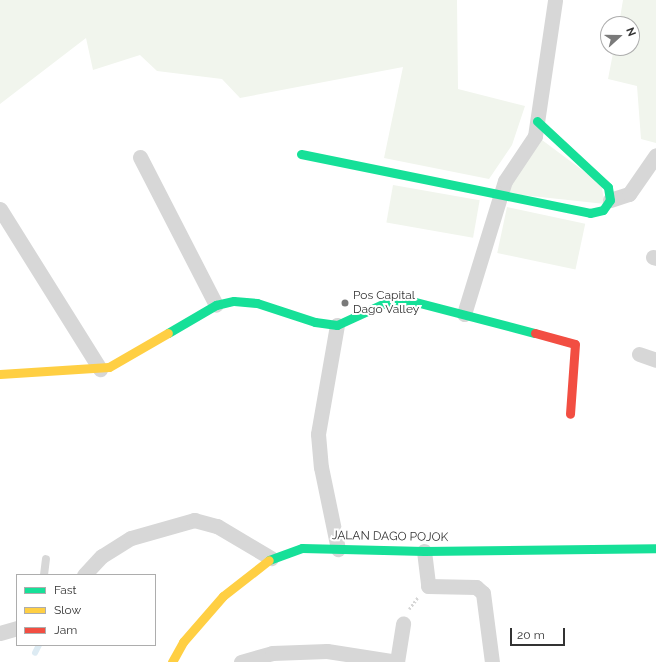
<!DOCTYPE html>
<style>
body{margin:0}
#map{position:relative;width:656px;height:662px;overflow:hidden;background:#fff;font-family:Raleway,sans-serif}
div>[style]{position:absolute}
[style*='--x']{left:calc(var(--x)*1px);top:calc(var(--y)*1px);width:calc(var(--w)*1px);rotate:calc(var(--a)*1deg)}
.green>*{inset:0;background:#f1f5ed;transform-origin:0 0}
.stream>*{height:5.5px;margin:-2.75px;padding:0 2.75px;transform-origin:2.75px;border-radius:2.75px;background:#ddebf3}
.path>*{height:2.5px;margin-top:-1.25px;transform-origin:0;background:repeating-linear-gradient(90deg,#d6d6d6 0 2px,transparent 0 4px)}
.lane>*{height:8px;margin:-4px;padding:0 4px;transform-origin:4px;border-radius:4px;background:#d7d7d7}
.street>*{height:15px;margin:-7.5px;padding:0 7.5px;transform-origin:7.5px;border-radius:7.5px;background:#d7d7d7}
.fast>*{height:9px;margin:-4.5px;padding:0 4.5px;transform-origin:4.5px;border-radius:4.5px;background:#16e098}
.slow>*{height:9px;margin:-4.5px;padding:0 4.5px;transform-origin:4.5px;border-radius:4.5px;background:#ffcf43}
.jam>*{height:9px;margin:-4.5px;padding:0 4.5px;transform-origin:4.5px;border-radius:4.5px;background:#f24e42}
.dots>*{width:11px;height:11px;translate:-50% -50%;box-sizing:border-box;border:2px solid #fff;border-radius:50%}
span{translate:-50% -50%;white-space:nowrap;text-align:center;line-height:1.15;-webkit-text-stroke:4px #fff;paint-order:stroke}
.poi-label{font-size:12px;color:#333}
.left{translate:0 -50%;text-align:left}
.street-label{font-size:12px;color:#333}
.legend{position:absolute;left:16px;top:574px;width:140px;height:72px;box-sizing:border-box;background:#fff;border:1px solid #adadad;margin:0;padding:5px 7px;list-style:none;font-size:12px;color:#333}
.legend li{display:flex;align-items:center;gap:8px;height:20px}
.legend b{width:20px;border:1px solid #adadad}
.north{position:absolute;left:600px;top:16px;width:40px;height:40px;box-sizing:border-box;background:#fff;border:1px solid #adadad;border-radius:50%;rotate:69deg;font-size:11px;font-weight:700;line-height:16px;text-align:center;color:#333}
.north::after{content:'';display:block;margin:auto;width:14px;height:18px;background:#7a7a7a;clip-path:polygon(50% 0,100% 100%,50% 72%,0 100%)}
.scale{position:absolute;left:510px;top:628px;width:55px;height:18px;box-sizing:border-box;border:2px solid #333;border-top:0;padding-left:5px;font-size:12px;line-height:14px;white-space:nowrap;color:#333;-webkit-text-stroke:3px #fff;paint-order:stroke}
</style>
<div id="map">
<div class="green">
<div style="clip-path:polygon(0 0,457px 0,458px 89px,525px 106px,512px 145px,489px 179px,384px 158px,403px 67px,240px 98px,222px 79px,157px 71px,140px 55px,93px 70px,86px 38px,0 104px)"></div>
<div style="clip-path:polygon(623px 0,656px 0,656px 143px,641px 139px,637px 86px,608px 79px,614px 48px,632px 48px,632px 24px,619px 24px)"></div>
<div style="clip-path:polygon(538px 137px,601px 184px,605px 204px,504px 193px)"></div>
<div style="left:393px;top:185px;width:88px;height:38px;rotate:10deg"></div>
<div style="left:507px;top:207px;width:80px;height:47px;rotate:12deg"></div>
</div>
<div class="stream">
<div style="--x:35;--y:653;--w:9;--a:-63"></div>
</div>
<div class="path">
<div style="--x:409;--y:609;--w:15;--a:-53"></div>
</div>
<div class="lane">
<div style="--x:44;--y:575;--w:16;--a:-83"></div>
</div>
<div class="street">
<div style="--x:140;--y:157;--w:166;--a:62.8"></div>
<div style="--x:610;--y:200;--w:20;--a:-18"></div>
<div style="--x:629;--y:194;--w:47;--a:-55.3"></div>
<div style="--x:0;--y:209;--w:189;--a:58"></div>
<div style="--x:653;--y:257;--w:3;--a:18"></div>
<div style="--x:464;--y:314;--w:139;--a:-72.9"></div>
<div style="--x:505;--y:181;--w:54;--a:-56.3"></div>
<div style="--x:535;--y:136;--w:137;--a:-81.6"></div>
<div style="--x:337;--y:325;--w:111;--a:99.9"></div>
<div style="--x:318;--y:434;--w:33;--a:85"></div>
<div style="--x:321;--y:467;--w:84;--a:78.3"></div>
<div style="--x:639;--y:354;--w:18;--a:19"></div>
<div style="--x:424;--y:551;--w:35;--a:83"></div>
<div style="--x:428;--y:586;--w:48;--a:1.2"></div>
<div style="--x:476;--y:587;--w:9;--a:41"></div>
<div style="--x:483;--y:593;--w:70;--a:82.6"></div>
<div style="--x:84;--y:575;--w:26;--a:-47"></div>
<div style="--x:102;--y:556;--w:34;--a:-32"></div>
<div style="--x:131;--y:538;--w:66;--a:-15.9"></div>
<div style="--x:194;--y:520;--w:24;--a:15"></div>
<div style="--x:217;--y:526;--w:63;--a:30.7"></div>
<div style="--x:0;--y:633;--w:18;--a:-16"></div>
<div style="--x:241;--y:662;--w:32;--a:-16"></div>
<div style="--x:272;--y:653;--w:55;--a:-2.1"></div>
<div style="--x:327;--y:651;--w:71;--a:8.9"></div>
<div style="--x:397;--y:662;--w:39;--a:-81"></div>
</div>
<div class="fast">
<div style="--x:301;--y:154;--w:295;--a:11.5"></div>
<div style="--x:590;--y:213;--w:13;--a:-13"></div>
<div style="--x:603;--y:210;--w:12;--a:-55"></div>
<div style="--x:610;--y:200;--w:13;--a:-99"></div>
<div style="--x:608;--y:187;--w:97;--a:-137.1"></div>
<div style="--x:168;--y:333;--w:56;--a:-30.3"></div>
<div style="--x:216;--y:305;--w:18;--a:-13"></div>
<div style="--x:234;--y:301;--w:23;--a:5"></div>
<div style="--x:257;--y:303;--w:61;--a:18.1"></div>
<div style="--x:315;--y:322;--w:22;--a:8"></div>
<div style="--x:337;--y:325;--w:53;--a:-24.6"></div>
<div style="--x:385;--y:303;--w:23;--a:-7"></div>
<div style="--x:408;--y:300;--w:131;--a:14.6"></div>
<div style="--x:269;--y:560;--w:35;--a:-20"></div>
<div style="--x:302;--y:548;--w:122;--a:1.4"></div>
<div style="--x:424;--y:551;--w:232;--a:-0.7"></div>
</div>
<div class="slow">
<div style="--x:0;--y:374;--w:109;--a:-3.7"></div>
<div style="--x:109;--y:367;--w:68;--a:-30"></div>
<div style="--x:172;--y:662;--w:23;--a:-61"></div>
<div style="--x:183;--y:642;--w:61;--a:-49"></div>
<div style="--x:223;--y:596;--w:58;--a:-38"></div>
</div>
<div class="jam">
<div style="--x:535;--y:333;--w:41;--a:15.4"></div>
<div style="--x:575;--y:344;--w:70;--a:94.1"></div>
</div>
<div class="dots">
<div style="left:345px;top:303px;background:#7a7a7a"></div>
</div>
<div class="poi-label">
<span class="left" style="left:353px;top:303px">Pos Capital<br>Dago Valley</span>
</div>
<div class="street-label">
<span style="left:390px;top:537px;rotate:1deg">JALAN DAGO POJOK</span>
</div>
<ul class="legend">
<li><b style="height:5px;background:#16e098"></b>Fast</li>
<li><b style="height:5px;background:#ffcf43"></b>Slow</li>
<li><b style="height:5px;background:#f24e42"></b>Jam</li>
</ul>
<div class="north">N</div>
<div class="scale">20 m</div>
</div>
